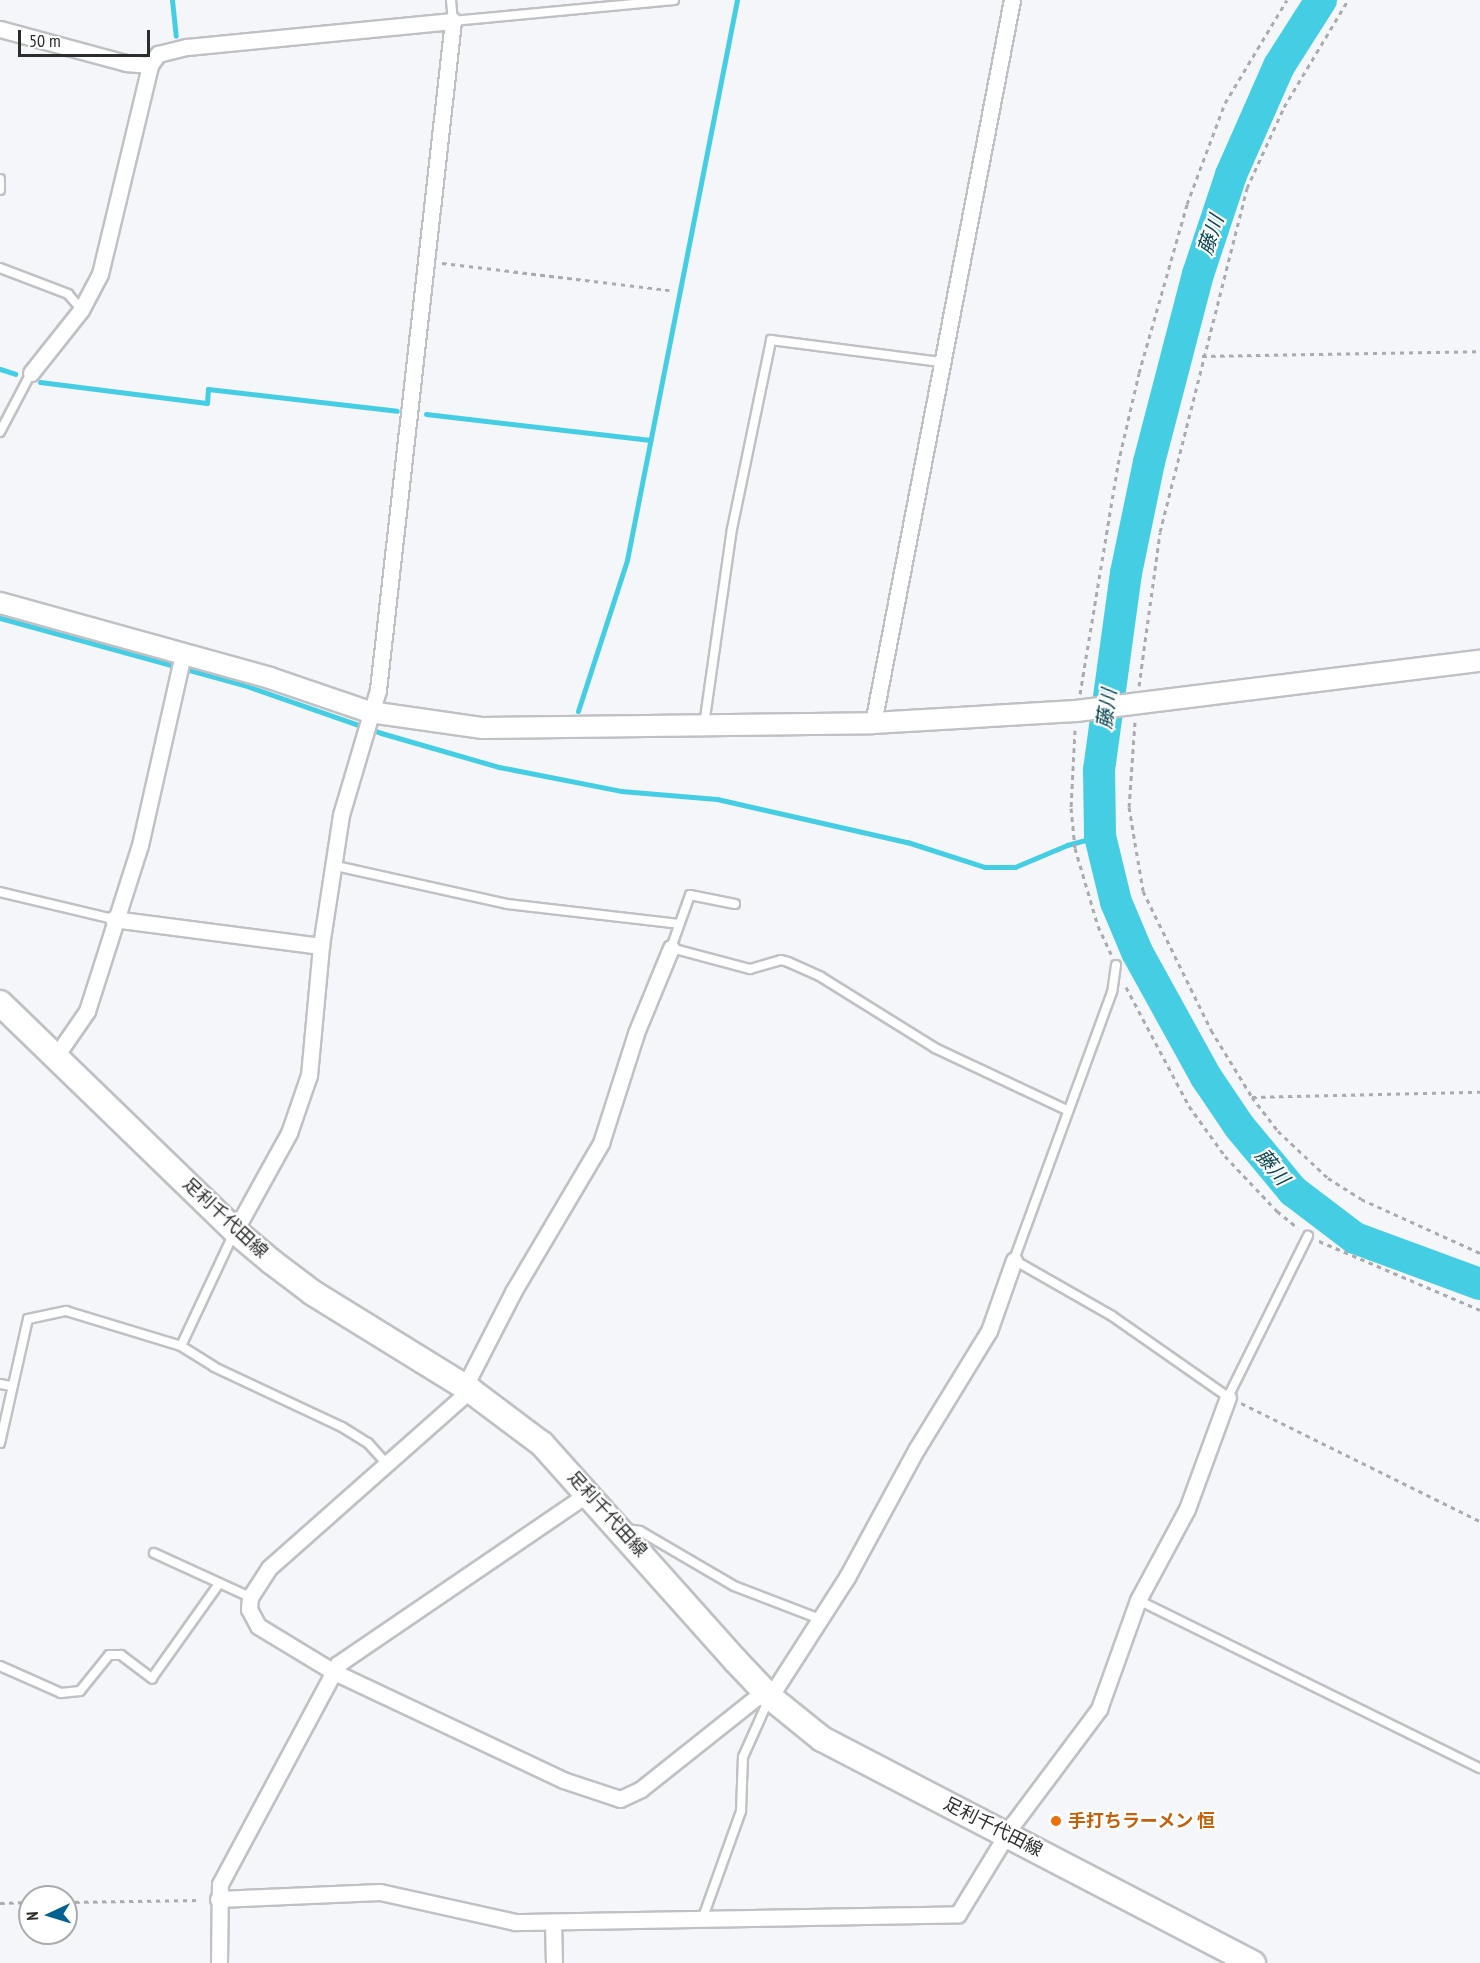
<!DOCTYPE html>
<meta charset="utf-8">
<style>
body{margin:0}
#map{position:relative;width:1480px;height:1963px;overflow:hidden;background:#f4f6fa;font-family:"PT Sans Narrow","Noto Sans JP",sans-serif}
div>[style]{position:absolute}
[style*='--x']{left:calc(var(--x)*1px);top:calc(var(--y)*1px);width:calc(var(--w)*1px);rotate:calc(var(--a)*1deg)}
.stream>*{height:5px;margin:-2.5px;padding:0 2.5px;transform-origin:2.5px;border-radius:2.5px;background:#45cee3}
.river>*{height:32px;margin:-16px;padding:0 16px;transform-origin:16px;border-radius:16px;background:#45cee3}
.path>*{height:3px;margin-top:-1.5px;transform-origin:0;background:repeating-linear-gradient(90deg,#aaabae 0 4.5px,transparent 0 9px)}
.roads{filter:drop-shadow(2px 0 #bfc1c5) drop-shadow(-2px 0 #bfc1c5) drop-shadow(0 2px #bfc1c5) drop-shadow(0 -2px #bfc1c5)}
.service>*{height:8px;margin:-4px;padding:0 4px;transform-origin:4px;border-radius:4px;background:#fff}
.minor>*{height:15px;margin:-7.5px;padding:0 7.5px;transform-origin:7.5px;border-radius:7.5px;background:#fff}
.tertiary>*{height:20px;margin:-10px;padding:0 10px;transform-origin:10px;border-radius:10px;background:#fff}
.primary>*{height:24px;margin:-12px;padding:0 12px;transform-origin:12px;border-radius:12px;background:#fff}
.dots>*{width:16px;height:16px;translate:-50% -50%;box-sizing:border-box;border:3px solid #fff;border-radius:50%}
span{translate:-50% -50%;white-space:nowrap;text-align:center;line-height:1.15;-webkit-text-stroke:4.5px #fff;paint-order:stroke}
.street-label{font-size:18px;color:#2b2c2d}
.food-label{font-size:18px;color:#c56008;font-weight:700}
.left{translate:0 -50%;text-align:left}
.water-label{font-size:20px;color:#08464f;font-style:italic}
.north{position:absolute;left:18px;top:1885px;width:60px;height:60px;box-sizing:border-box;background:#fff;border:2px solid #aaabab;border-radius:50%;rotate:266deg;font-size:16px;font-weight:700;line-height:24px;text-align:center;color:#2b2c2d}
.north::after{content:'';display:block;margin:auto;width:21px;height:27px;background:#006191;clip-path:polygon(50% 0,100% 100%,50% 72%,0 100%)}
.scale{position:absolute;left:18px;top:30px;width:132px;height:27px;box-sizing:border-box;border:3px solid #2b2c2d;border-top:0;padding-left:8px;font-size:18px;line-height:21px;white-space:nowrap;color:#2b2c2d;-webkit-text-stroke:4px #fff;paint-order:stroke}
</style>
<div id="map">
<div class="stream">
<div style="--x:172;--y:0;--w:36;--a:84"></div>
<div style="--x:0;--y:369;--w:16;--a:18"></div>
<div style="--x:40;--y:382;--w:168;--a:7.2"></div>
<div style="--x:207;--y:403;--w:14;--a:-86"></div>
<div style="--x:208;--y:389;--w:190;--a:6.6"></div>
<div style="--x:426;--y:414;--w:226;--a:6.6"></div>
<div style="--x:0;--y:618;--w:253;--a:15.4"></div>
<div style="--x:244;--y:685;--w:145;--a:19.3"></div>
<div style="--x:381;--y:733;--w:123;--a:16.1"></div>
<div style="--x:499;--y:767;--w:124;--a:11.1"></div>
<div style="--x:621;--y:791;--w:96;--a:4.8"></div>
<div style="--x:717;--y:799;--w:195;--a:12.8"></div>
<div style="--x:907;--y:842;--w:82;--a:17.8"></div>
<div style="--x:985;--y:867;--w:30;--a:0"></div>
<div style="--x:1015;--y:867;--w:56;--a:-22.9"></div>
<div style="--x:1067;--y:845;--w:34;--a:-15"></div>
<div style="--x:578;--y:711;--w:159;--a:-72"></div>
<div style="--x:627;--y:560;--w:571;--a:-78.89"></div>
</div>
<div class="river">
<div style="--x:1321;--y:0;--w:78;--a:122.5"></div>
<div style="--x:1279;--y:66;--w:119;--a:113.8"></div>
<div style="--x:1231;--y:175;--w:104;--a:108.4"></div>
<div style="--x:1198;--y:274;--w:194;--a:104.6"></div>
<div style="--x:1149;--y:462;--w:113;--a:101.7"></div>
<div style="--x:1126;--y:573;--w:199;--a:97.8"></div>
<div style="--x:1099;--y:770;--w:66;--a:89.1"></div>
<div style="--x:1100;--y:836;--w:68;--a:76.4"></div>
<div style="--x:1116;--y:902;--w:54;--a:67.2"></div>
<div style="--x:1137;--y:952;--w:143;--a:61.1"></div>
<div style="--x:1206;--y:1077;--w:59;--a:56"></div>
<div style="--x:1239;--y:1126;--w:85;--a:50.3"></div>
<div style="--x:1293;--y:1191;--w:78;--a:37.2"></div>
<div style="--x:1355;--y:1238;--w:133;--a:20.2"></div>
</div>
<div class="path">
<div style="--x:442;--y:263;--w:229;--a:6.8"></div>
<div style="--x:1202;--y:356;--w:278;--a:-1"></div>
<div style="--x:1139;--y:686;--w:155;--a:-82.2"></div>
<div style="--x:1160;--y:532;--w:355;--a:-75.8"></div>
<div style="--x:1247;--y:188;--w:89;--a:-65.4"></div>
<div style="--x:1284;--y:107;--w:125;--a:-59.1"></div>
<div style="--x:1080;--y:694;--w:233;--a:-80.6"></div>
<div style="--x:1118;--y:464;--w:93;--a:-77"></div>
<div style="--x:1139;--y:373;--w:176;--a:-74.1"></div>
<div style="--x:1187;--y:204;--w:108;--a:-69.4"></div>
<div style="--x:1225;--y:103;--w:120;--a:-59"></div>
<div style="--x:1135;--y:722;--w:85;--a:94"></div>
<div style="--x:1129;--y:807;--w:85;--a:80.5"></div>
<div style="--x:1143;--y:891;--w:155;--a:63.9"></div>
<div style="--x:1211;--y:1030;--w:79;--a:58.5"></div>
<div style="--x:1252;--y:1097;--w:43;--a:52.6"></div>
<div style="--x:1278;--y:1131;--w:69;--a:43.2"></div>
<div style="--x:1328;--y:1178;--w:39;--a:32"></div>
<div style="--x:1361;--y:1199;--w:131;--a:24.4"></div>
<div style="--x:1075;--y:730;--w:78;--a:92.9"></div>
<div style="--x:1071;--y:808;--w:40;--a:84.3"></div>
<div style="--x:1075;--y:848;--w:81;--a:73.6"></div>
<div style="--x:1098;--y:926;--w:31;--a:65"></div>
<div style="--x:1126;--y:987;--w:135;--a:62.1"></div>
<div style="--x:1189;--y:1106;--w:62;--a:54.2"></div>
<div style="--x:1225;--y:1156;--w:76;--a:46.6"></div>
<div style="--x:1277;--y:1211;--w:27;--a:39"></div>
<div style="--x:1252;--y:1097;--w:228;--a:-1.3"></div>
<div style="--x:1319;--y:1241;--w:175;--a:23.2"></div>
<div style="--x:1241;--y:1403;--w:267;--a:26.3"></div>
<div style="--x:66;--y:1902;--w:135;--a:-0.8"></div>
<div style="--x:0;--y:1903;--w:30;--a:-2"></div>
</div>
<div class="roads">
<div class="service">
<div style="--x:451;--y:0;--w:21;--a:85"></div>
<div style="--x:453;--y:21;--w:222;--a:-5.4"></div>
<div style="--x:0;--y:179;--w:11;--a:90"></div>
<div style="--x:0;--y:268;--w:73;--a:20.9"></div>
<div style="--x:68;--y:294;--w:20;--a:49"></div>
<div style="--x:0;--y:432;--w:67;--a:-62.3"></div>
<div style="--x:704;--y:725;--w:198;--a:-81.9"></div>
<div style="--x:732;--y:529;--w:193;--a:-78.3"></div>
<div style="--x:771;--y:340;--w:171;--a:7.4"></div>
<div style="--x:336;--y:866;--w:175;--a:12.5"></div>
<div style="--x:507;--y:904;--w:173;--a:6.6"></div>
<div style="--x:0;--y:892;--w:116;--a:13.4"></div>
<div style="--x:735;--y:904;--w:46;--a:-168.7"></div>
<div style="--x:690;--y:895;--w:56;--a:109.7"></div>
<div style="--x:671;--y:948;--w:82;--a:14.9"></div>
<div style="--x:750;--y:969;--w:32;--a:-16"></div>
<div style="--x:781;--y:960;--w:7;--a:16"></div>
<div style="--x:788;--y:962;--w:36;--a:24"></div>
<div style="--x:821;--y:977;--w:134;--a:31.9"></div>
<div style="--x:935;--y:1048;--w:146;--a:25.2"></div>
<div style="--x:1116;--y:965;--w:27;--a:98"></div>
<div style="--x:1112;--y:992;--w:285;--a:110.1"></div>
<div style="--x:1014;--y:1260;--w:113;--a:29.7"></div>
<div style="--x:1112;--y:1316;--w:141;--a:34.9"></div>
<div style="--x:1228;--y:1397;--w:180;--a:-63.6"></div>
<div style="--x:181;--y:1346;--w:39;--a:32"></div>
<div style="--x:214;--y:1367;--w:141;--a:25.1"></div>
<div style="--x:342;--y:1427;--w:31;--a:32"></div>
<div style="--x:368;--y:1443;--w:27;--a:48"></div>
<div style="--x:0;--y:1384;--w:11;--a:10"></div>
<div style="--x:0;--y:1443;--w:127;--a:-77.3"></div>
<div style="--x:28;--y:1319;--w:39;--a:-12"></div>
<div style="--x:66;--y:1311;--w:120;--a:16.9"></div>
<div style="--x:181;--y:1346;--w:123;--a:-64.9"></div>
<div style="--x:627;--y:1529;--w:13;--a:9"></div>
<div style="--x:640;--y:1531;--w:109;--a:30.3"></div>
<div style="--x:734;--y:1586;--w:92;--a:21"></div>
<div style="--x:154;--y:1553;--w:106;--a:24.6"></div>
<div style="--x:1138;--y:1600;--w:381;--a:26.2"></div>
<div style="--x:0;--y:1666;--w:67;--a:23.9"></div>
<div style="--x:61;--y:1693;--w:19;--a:-6"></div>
<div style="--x:80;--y:1691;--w:46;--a:-51.1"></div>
<div style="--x:109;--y:1655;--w:12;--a:0"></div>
<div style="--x:121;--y:1655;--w:39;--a:37"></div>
<div style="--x:152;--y:1678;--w:114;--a:-54.6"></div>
<div style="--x:702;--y:1920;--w:116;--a:-70.3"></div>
<div style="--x:741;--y:1811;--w:54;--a:-87.9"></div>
<div style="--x:743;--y:1757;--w:61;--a:-65.9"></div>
</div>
<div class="minor">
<div style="--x:0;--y:29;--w:131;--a:15.1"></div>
<div style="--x:126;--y:63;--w:24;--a:5"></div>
<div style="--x:31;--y:373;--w:80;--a:-51.6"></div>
<div style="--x:81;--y:310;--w:41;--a:-62.2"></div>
<div style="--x:100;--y:274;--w:215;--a:-76.5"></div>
<div style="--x:150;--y:65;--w:14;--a:-54"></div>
<div style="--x:158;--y:54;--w:30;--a:-14"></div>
<div style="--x:187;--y:47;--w:267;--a:-5.6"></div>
<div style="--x:453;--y:21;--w:673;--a:96.4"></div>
<div style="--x:378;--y:690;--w:130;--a:106.5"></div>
<div style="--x:341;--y:815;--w:133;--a:98.7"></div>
<div style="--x:321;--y:946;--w:130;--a:95.3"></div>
<div style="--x:309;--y:1075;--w:61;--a:109"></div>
<div style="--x:289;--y:1133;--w:112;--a:118.9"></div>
<div style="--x:873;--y:723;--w:736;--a:-79.12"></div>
<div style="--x:113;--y:919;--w:210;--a:7.4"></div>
<div style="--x:56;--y:1056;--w:55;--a:-55.4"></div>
<div style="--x:87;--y:1011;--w:174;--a:-72.3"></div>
<div style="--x:140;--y:845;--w:196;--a:-77.3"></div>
<div style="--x:465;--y:1386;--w:106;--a:-62.9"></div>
<div style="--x:513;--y:1292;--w:173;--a:-59.4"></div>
<div style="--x:601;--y:1143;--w:115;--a:-72.3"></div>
<div style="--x:636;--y:1033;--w:92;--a:-67.6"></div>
<div style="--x:470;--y:1390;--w:268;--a:138.5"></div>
<div style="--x:269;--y:1568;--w:35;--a:123"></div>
<div style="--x:250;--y:1597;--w:12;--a:95"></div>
<div style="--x:249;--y:1609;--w:19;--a:62"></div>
<div style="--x:258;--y:1626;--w:89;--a:31.2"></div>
<div style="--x:334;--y:1672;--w:253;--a:25.2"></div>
<div style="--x:563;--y:1780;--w:60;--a:18.4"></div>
<div style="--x:620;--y:1799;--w:23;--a:-25"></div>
<div style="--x:641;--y:1789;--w:157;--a:-38.5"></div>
<div style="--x:770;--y:1697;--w:143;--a:-57.3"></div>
<div style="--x:847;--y:1577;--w:145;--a:-61.5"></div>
<div style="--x:916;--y:1450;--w:140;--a:-58.5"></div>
<div style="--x:989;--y:1331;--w:75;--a:-70.6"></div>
<div style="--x:218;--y:1899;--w:162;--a:-2.5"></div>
<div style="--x:380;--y:1892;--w:138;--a:12.5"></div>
<div style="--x:515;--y:1922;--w:443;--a:-1"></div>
<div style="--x:958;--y:1914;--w:105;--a:-58.6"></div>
<div style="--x:1013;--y:1824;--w:144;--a:-53.2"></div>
<div style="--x:1099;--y:1709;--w:116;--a:-70.3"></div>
<div style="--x:1138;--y:1600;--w:103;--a:-61.7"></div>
<div style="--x:1187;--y:1509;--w:119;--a:-69.9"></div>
<div style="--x:553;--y:1922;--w:41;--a:88.6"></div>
<div style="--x:219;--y:1963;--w:79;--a:-89.3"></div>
<div style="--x:220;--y:1884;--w:250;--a:-61.8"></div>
<div style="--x:338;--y:1664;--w:304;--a:-34.3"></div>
</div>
<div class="tertiary">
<div style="--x:0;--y:603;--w:280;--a:15.5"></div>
<div style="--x:270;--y:678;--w:106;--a:18.8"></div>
<div style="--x:370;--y:712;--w:114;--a:8.1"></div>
<div style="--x:483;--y:728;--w:390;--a:-0.7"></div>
<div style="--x:873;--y:723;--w:203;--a:-3.4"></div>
<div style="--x:1076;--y:711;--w:407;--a:-7.1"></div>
</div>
<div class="primary">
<div style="--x:0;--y:1003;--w:327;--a:44.1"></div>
<div style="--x:235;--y:1231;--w:48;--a:40"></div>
<div style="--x:272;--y:1262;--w:51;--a:37.1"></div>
<div style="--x:313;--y:1293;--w:185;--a:31.7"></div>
<div style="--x:470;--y:1390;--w:90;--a:36.9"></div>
<div style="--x:542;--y:1444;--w:290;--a:48.2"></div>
<div style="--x:735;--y:1660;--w:51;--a:46.6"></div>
<div style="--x:770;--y:1697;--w:67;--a:38.9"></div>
<div style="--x:822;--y:1739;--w:486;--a:27.5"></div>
</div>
</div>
<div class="dots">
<div style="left:1056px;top:1821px;background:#e8710a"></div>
</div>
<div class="street-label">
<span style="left:225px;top:1218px;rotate:43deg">足利千代田線</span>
<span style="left:607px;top:1514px;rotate:48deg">足利千代田線</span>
<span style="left:993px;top:1827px;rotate:27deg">足利千代田線</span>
</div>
<div class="food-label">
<span class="left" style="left:1068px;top:1821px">手打ちラーメン 恒</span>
</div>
<div class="water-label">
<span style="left:1211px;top:235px;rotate:-71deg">藤川</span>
<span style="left:1107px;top:709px;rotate:-82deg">藤川</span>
<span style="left:1272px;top:1167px;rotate:50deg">藤川</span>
</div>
<div class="north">N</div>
<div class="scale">50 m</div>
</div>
